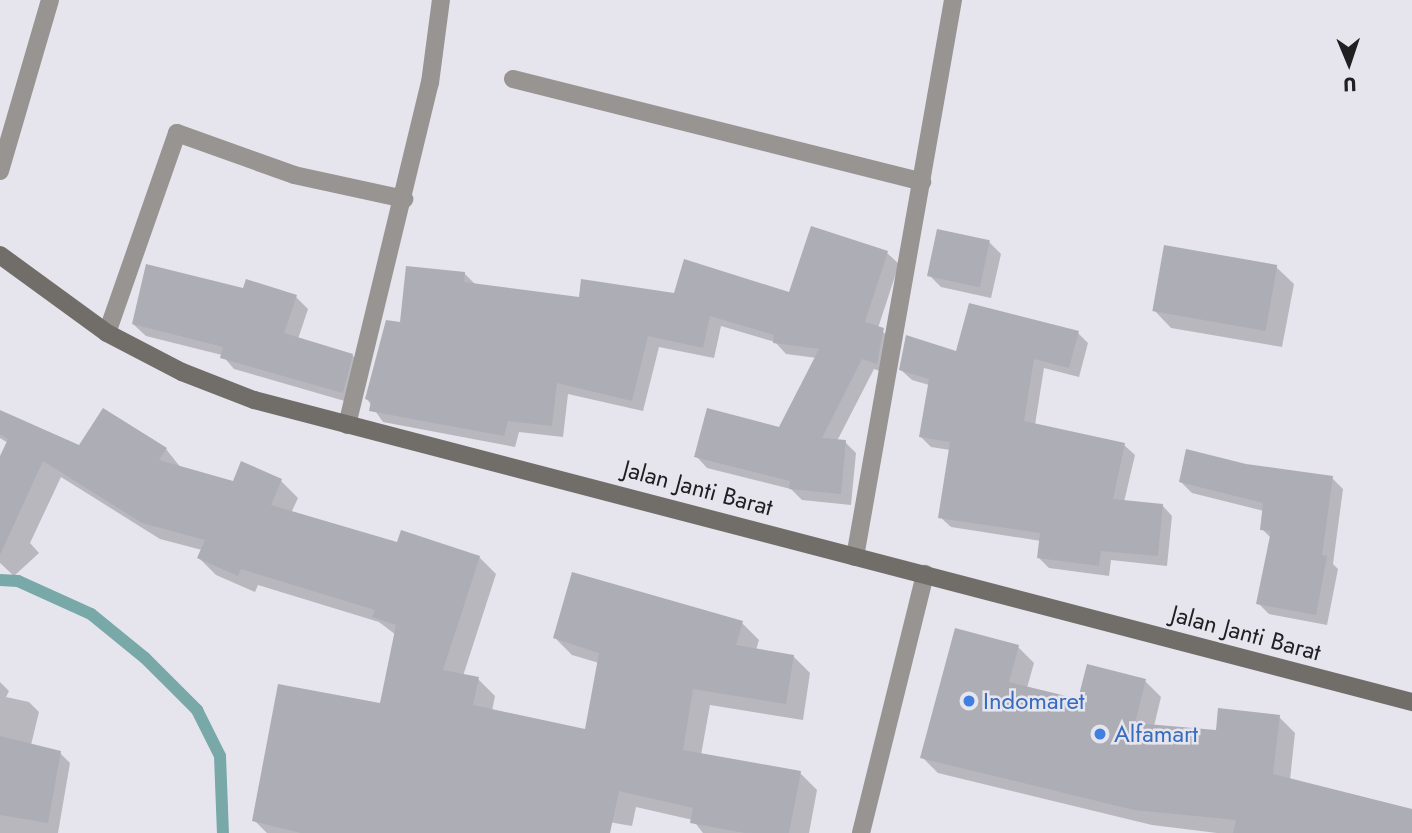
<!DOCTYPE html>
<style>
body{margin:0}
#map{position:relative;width:1412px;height:833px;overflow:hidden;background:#e6e5ee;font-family:Jost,sans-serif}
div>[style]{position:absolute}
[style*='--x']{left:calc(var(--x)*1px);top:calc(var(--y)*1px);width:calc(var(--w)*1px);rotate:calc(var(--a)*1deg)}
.shadow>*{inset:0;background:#0003}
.stream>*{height:12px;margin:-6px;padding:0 6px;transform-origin:6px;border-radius:6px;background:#79a8a8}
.building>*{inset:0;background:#adadb5;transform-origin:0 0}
.street>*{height:18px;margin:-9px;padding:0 9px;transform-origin:9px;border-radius:9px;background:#979491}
.secondary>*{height:18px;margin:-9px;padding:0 9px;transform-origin:9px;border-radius:9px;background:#716d69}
.dots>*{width:19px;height:19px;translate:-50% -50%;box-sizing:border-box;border:4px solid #e6e5ee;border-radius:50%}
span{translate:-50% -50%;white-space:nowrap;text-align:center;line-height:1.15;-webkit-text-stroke:5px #e6e5ee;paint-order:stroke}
.street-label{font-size:24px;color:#202023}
.shop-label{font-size:24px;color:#366cbe}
.left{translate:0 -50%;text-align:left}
.north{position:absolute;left:1314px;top:28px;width:70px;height:70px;-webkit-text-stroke:5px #e6e5ee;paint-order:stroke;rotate:178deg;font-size:19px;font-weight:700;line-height:28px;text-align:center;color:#202023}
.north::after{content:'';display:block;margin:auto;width:24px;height:32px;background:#202023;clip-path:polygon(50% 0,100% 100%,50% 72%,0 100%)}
</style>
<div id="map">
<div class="shadow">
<div style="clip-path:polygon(989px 242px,1001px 254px,991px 298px,941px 287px,929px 275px)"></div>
<div style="clip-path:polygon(887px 253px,899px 264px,878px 328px,894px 341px,889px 374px,874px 369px,837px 441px,845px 442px,856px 453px,851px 505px,802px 500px,791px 489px,707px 468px,696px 456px,780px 429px,817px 358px,786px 354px,775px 342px,721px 326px,714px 358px,659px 347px,643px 411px,568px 394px,563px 437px,519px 432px,515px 447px,383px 422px,367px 399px,402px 324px,464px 273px,476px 285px,580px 299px,790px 294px)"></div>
<div style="clip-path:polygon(1276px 267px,1294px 284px,1282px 347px,1171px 328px,1154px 310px)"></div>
<div style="clip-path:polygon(244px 290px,296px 297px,308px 309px,298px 339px,352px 355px,364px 367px,355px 404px,234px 369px,222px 355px,146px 336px,133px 324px)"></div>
<div style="clip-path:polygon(1078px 333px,1088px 343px,1079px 377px,1044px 368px,1035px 425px,1124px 445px,1135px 455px,1124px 502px,1162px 505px,1172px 516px,1167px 566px,1111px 560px,1109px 576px,1049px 568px,1039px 558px,1041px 541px,951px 527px,940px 517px,950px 450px,931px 447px,920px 436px,929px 385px,912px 380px,901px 370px,958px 353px)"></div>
<div style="clip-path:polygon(0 412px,80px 448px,166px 449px,181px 468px,234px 483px,242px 464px,281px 481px,298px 498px,291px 513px,398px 544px,479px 557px,496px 574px,463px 676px,478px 679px,495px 696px,492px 711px,587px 731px,599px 663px,572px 655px,555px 638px,742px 623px,759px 640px,756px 650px,793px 656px,810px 673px,803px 720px,710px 705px,701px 755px,800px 773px,817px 790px,809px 833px,703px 833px,693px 820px,636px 807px,632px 826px,574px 816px,571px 833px,267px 833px,254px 820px,382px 705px,396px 635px,379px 622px,258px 585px,255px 592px,216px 575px,199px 558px,202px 550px,160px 539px,61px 477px,30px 543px,39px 553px,14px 576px,0 563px,0 460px,8px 443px,0 438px)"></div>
<div style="clip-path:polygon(1246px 466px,1332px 478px,1343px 489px,1333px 564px,1338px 569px,1327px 625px,1269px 614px,1258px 603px,1271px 538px,1262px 529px,1264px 511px,1192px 493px,1181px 482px)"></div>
<div style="clip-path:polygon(1018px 647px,1034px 663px,1027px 688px,1079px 701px,1145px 681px,1161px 697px,1154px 726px,1217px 732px,1279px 717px,1295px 733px,1290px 780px,1412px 811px,1412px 833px,1217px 833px,1152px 825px,938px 773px,922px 757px)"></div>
<div style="clip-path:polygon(0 682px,9px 691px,6px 697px,29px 702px,39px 712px,31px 745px,60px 753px,70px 763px,58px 833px,0 833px)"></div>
</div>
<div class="stream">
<div style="--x:0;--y:580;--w:18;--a:3"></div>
<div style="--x:18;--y:581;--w:80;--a:24.3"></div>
<div style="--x:91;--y:614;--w:70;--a:39.2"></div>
<div style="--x:145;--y:658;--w:74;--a:45"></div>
<div style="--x:197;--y:710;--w:51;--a:63.4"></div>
<div style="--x:220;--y:756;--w:77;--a:87.8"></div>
</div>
<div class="building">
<div style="clip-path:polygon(811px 226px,888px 251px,865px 322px,884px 328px,877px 364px,862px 359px,822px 438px,846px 440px,841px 494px,789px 489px,790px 481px,694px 457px,707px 408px,779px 427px,819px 349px,773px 343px,774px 335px,710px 316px,703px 348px,648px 336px,632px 401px,557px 383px,552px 426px,508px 421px,504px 436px,369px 411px,371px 401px,365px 399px,386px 320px,400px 322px,406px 266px,465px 272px,464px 282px,579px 297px,581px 279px,674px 293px,684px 259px,789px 292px)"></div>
<div style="left:937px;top:229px;width:54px;height:48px;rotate:12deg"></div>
<div style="left:1164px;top:245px;width:115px;height:67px;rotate:10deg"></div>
<div style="clip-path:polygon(146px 264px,243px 288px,246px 279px,297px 295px,284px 333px,353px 354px,343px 393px,220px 358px,223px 347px,132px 324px)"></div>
<div style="clip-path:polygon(969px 303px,1079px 331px,1069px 368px,1034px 359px,1024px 421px,1125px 443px,1113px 499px,1163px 504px,1158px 556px,1101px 551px,1099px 566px,1037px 558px,1040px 533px,938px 518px,950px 442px,919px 437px,929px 379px,899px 370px,906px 335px,956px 351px)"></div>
<div style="clip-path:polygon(103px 408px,167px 448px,159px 460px,233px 481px,241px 461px,282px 479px,271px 505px,397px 542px,401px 530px,480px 556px,443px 670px,479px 677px,473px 705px,585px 729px,599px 653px,553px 638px,572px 572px,743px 621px,736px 645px,794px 655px,786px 704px,693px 689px,683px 750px,801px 771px,789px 833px,745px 833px,690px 823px,693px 808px,619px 791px,610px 833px,301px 833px,252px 821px,278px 684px,380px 703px,396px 625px,372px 617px,375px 610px,241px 569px,238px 576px,197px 558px,205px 540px,142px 523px,43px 461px,0 555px,0 456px,8px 439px,0 434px,0 410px,79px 445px)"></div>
<div style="clip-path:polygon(1186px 449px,1246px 464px,1333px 476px,1322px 555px,1327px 556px,1316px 615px,1256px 604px,1271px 531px,1260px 530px,1263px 503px,1179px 482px)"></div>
<div style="clip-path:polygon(955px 628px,1019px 645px,1009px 682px,1078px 699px,1087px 664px,1146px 679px,1135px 723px,1216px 730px,1218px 708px,1280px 715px,1273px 774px,1412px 809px,1412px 833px,1233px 833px,1236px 820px,1134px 810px,920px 758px)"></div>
<div style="clip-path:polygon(0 736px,61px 751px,48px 823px,0 815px)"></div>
</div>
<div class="street">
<div style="--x:513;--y:79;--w:422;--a:14.1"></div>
<div style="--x:0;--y:171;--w:178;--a:-73.7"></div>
<div style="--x:107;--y:333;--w:212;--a:-70.7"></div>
<div style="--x:177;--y:133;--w:124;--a:19.7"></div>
<div style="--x:294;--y:175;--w:113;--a:12.3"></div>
<div style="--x:347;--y:425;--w:352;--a:-76.4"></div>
<div style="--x:430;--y:83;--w:84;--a:-82.5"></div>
<div style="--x:855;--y:557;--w:566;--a:-80.02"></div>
<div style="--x:861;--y:833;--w:267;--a:-76.1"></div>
</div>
<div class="secondary">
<div style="--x:0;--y:255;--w:132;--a:36.1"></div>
<div style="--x:107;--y:333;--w:85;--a:27.5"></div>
<div style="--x:182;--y:372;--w:77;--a:21.3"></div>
<div style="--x:254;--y:400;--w:1197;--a:14.62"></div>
</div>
<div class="dots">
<div style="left:969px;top:701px;background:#3f7fe0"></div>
<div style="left:1100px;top:734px;background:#3f7fe0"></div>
</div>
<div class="street-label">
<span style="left:698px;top:488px;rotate:15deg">Jalan Janti Barat</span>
<span style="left:1246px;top:633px;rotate:15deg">Jalan Janti Barat</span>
</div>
<div class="shop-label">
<span class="left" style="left:983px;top:701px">Indomaret</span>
<span class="left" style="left:1114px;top:734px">Alfamart</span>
</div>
<div class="north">U</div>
</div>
